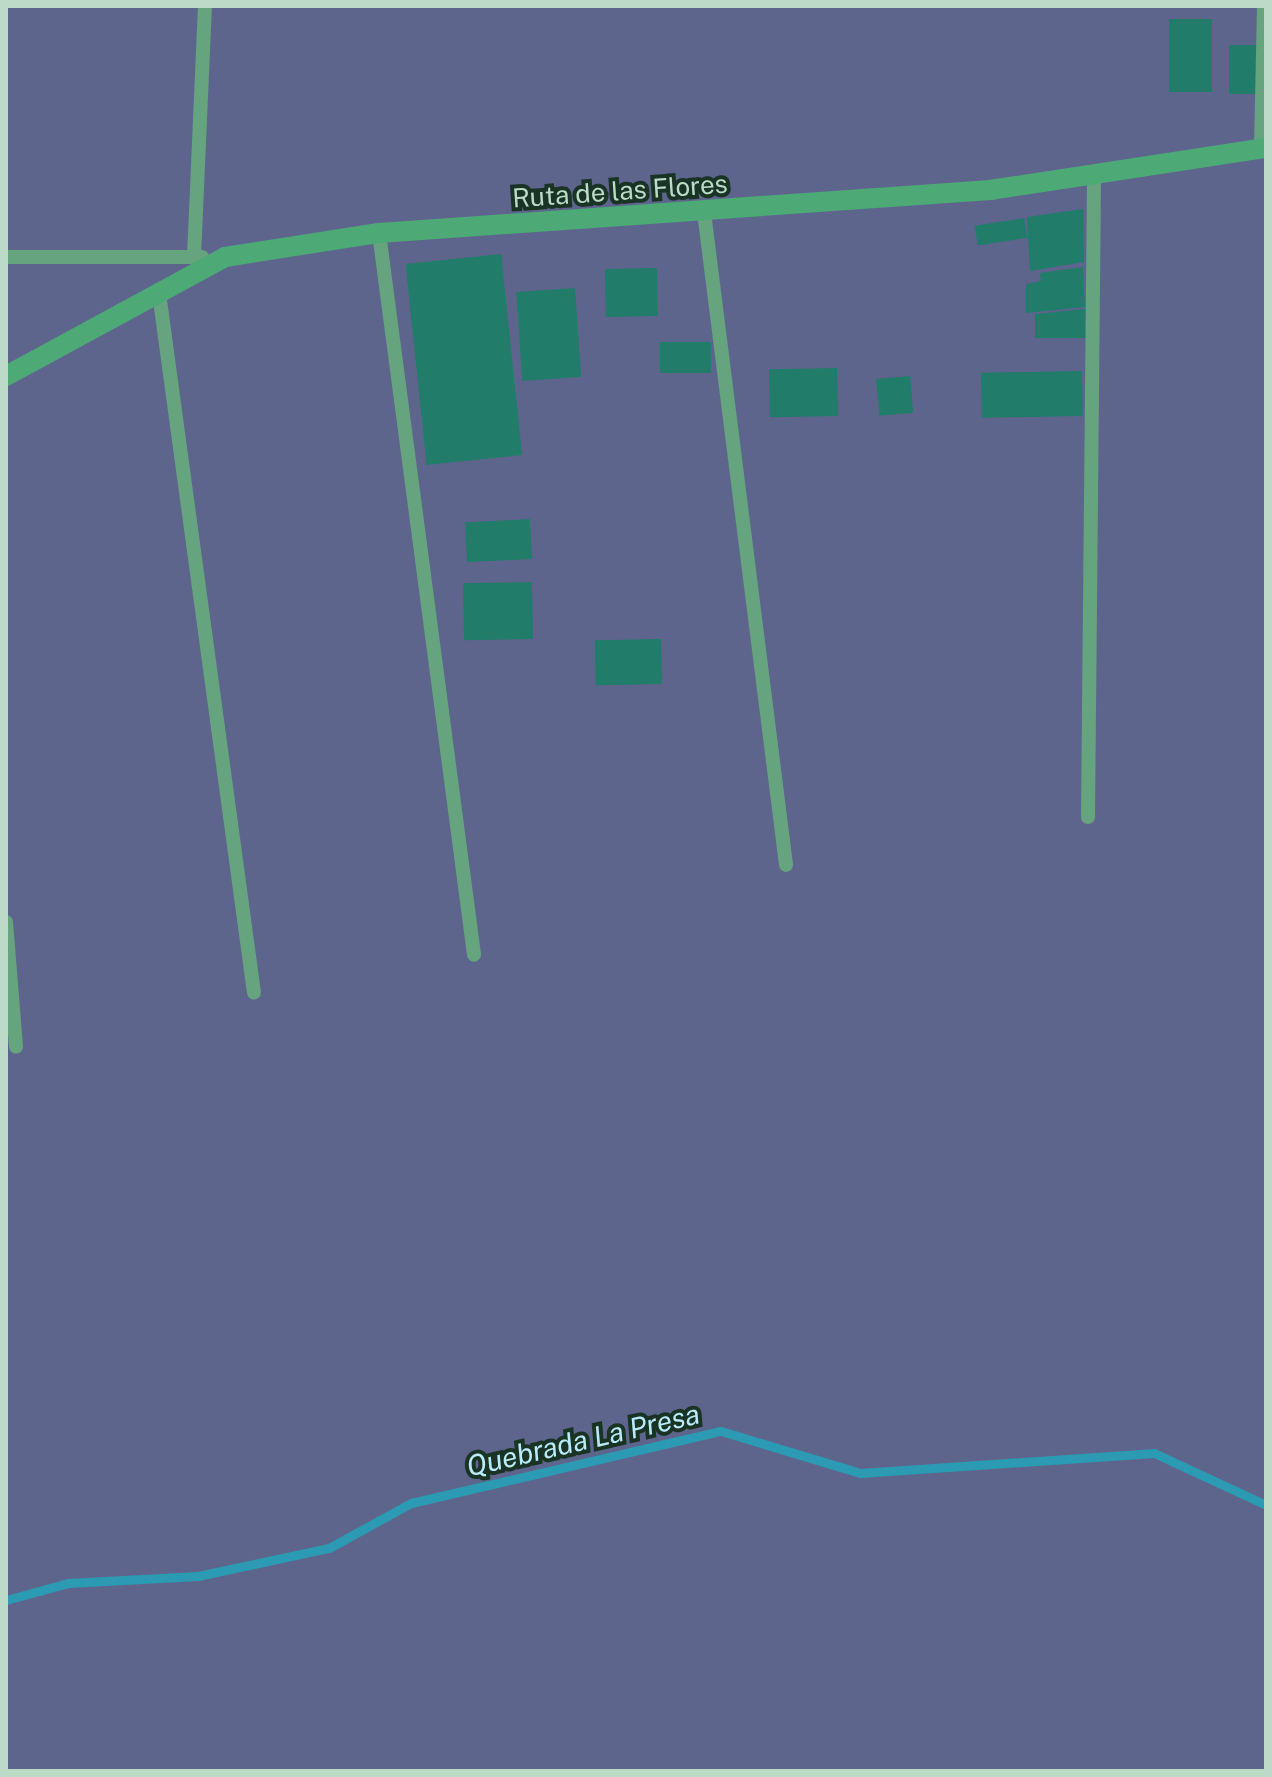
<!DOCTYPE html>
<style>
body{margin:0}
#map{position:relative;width:1272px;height:1777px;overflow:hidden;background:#0e5432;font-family:"Public Sans",sans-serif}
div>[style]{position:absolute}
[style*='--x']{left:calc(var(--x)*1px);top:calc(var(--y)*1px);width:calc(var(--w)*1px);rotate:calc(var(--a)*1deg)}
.green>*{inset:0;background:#5e658d;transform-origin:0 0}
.stream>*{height:9px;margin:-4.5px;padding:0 4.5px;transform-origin:4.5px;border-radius:4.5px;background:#2b9ab2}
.building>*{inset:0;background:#217c6a;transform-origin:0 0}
.minor>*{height:14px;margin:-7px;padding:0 7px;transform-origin:7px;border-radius:7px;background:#65a47e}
.major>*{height:20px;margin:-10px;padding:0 10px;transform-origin:10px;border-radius:10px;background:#4da976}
span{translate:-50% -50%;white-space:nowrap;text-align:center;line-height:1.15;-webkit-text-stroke:8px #193324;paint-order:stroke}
.street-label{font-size:26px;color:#bbdbc6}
.water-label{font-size:28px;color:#bbebf9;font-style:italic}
.frame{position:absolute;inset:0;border:8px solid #bbdbc6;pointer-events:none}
</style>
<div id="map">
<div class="green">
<div style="left:6px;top:6px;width:1260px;height:1765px"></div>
</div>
<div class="stream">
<div style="--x:6;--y:1600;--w:64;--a:-15.3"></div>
<div style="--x:68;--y:1583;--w:130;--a:-3.1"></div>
<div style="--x:198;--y:1576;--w:134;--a:-12.1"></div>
<div style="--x:329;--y:1548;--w:94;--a:-28.8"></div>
<div style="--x:411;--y:1503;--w:318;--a:-13.1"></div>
<div style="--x:721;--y:1431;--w:145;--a:16.8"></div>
<div style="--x:860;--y:1473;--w:295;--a:-3.9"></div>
<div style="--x:1154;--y:1453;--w:123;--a:24.9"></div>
</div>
<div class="building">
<div style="left:1169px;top:19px;width:43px;height:73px"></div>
<div style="left:1229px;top:45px;width:29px;height:49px"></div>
<div style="clip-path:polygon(1083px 209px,1084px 262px,1030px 271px,1027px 217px)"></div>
<div style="left:1024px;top:218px;width:20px;height:50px;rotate:81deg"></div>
<div style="left:501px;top:254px;width:202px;height:96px;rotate:84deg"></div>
<div style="clip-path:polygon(1083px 267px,1085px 307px,1026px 313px,1026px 284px,1041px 281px,1040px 273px)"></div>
<div style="left:657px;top:268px;width:48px;height:52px;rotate:89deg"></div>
<div style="left:575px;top:288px;width:89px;height:59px;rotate:86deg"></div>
<div style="clip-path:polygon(1085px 309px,1086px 338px,1035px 338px,1035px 314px)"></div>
<div style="left:660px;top:342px;width:51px;height:31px"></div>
<div style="left:837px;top:368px;width:48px;height:68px;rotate:89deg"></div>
<div style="left:1082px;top:371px;width:45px;height:101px;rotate:89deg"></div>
<div style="left:910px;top:376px;width:37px;height:34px;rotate:85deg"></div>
<div style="left:530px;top:519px;width:40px;height:65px;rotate:87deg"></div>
<div style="left:532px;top:582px;width:57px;height:69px;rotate:89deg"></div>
<div style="left:661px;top:639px;width:45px;height:66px;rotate:89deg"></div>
</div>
<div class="minor">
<div style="--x:1261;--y:149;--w:143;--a:-88.8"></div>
<div style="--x:704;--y:212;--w:658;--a:82.84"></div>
<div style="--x:379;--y:233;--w:728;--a:82.5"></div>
<div style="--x:6;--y:257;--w:196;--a:0"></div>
<div style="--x:194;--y:257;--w:251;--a:-87.5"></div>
<div style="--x:159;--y:293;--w:706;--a:82.27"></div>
<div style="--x:1088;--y:817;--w:639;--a:-89.46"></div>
<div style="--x:6;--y:922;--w:125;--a:85.4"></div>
</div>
<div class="major">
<div style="--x:6;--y:376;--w:249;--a:-28.5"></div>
<div style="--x:225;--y:257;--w:156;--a:-8.9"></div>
<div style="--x:379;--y:233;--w:613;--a:-4.03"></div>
<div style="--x:990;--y:190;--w:279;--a:-8.7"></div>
</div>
<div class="street-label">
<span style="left:620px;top:191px;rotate:-4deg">Ruta de las Flores</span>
</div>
<div class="water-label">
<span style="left:583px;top:1440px;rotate:-13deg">Quebrada La Presa</span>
</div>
<div class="frame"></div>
</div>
